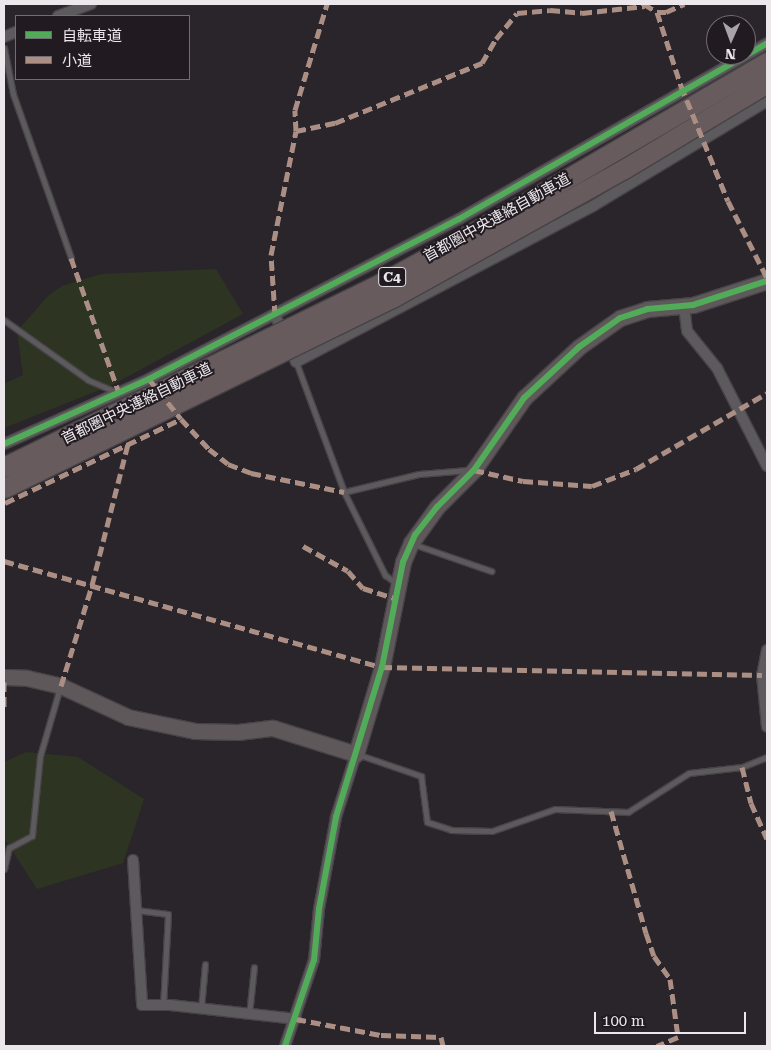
<!DOCTYPE html>
<meta charset="utf-8">
<style>
body{margin:0}
#map{position:relative;width:771px;height:1050px;overflow:hidden;background:#2a252a;font-family:"Roboto Serif","Noto Sans JP",serif}
div>[style]{position:absolute}
[style*='--x']{left:calc(var(--x)*1px);top:calc(var(--y)*1px);width:calc(var(--w)*1px);rotate:calc(var(--a)*1deg)}
.green>*{inset:0;background:#2d3522}
.roads{filter:drop-shadow(1px 0 #464246) drop-shadow(-1px 0 #464246) drop-shadow(0 1px #464246) drop-shadow(0 -1px #464246)}
.lane>*{height:5px;margin:-2.5px;padding:0 2.5px;transform-origin:2.5px;border-radius:2.5px;background:#5c5a5c}
.street>*{height:10px;margin:-5px;padding:0 5px;transform-origin:5px;border-radius:5px;background:#5c5a5c}
.secondary>*{height:15px;margin:-7.5px;padding:0 7.5px;transform-origin:7.5px;border-radius:7.5px;background:#5f585a}
.bridges{filter:drop-shadow(1px 0 #464246) drop-shadow(-1px 0 #464246) drop-shadow(0 1px #464246) drop-shadow(0 -1px #464246)}
.highway-bridge>*{height:19px;margin:-9.5px;padding:0 9.5px;transform-origin:9.5px;border-radius:9.5px;background:#675b5d}
.quiet>*{height:5px;margin-top:-2.5px;transform-origin:0;background:repeating-linear-gradient(90deg,#ac8f84 0 10px,transparent 0 15px)}
.cycleway>*{height:6px;margin:-3px;padding:0 3px;transform-origin:3px;border-radius:3px;background:#51ab58}
span{translate:-50% -50%;white-space:nowrap;text-align:center;line-height:1.15;-webkit-text-stroke:4px #211b21;paint-order:stroke}
.shield-label span{padding:1px 4px;background:#211b21;border:1px solid;border-radius:4px;-webkit-text-stroke-width:0}
.shield-label{font-size:14px;color:#ebe7eb;font-weight:700}
.street-label{font-size:15px;color:#ebe7eb}
.frame{position:absolute;inset:0;border:5px solid #ebe7eb;pointer-events:none}
.legend{position:absolute;left:15px;top:15px;width:175px;height:65px;box-sizing:border-box;background:#211b21;border:1px solid #726d72;margin:0;padding:6px 9px;list-style:none;font-size:15px;color:#ebe7eb}
.legend li{display:flex;align-items:center;gap:10px;height:25px}
.legend b{width:25px;border:1px solid #726d72}
.north{position:absolute;left:706px;top:15px;width:50px;height:50px;box-sizing:border-box;background:#211b21;border:1px solid #726d72;border-radius:50%;rotate:182deg;font-size:14px;font-weight:700;line-height:20px;text-align:center;color:#ebe7eb}
.north::after{content:'';display:block;margin:auto;width:18px;height:22px;background:#a7a3a7;clip-path:polygon(50% 0,100% 100%,50% 72%,0 100%)}
.scale{position:absolute;left:594px;top:1012px;width:152px;height:22px;box-sizing:border-box;border:2px solid #ebe7eb;border-top:0;padding-left:6px;font-size:15px;line-height:18px;white-space:nowrap;color:#ebe7eb;-webkit-text-stroke:4px #211b21;paint-order:stroke}
</style>
<div id="map">
<div class="green">
<div style="clip-path:polygon(216px 269px,243px 314px,112px 385px,4px 428px,4px 384px,23px 375px,17px 331px,48px 296px,62px 286px,101px 274px)"></div>
<div style="clip-path:polygon(26px 752px,78px 757px,144px 799px,123px 863px,37px 889px,4px 838px,4px 762px)"></div>
</div>
<div class="roads">
<div class="lane">
<div style="--x:4;--y:48;--w:47;--a:78.9"></div>
<div style="--x:13;--y:94;--w:174;--a:70.5"></div>
<div style="--x:4;--y:320;--w:103;--a:35.5"></div>
<div style="--x:88;--y:380;--w:30;--a:23"></div>
<div style="--x:296;--y:362;--w:139;--a:69.7"></div>
<div style="--x:344;--y:492;--w:93;--a:63.7"></div>
<div style="--x:385;--y:575;--w:14;--a:36"></div>
<div style="--x:344;--y:492;--w:77;--a:-13.5"></div>
<div style="--x:419;--y:474;--w:49;--a:-4.7"></div>
<div style="--x:413;--y:544;--w:83;--a:19.1"></div>
<div style="--x:357;--y:754;--w:68;--a:19"></div>
<div style="--x:421;--y:776;--w:46;--a:82.6"></div>
<div style="--x:427;--y:822;--w:25;--a:18"></div>
<div style="--x:451;--y:830;--w:41;--a:1.4"></div>
<div style="--x:492;--y:831;--w:67;--a:-19.2"></div>
<div style="--x:555;--y:809;--w:73;--a:2.4"></div>
<div style="--x:628;--y:812;--w:72;--a:-32.6"></div>
<div style="--x:689;--y:773;--w:53;--a:-6.5"></div>
<div style="--x:742;--y:767;--w:27;--a:-22"></div>
<div style="--x:4;--y:869;--w:22;--a:-77"></div>
<div style="--x:9;--y:848;--w:26;--a:-28"></div>
<div style="--x:32;--y:836;--w:80;--a:-84.3"></div>
<div style="--x:40;--y:756;--w:72;--a:-73.8"></div>
<div style="--x:136;--y:910;--w:32;--a:7"></div>
<div style="--x:168;--y:914;--w:91;--a:93.1"></div>
<div style="--x:201;--y:1008;--w:44;--a:-84.8"></div>
<div style="--x:249;--y:1015;--w:48;--a:-84.1"></div>
</div>
<div class="street">
<div style="--x:58;--y:16;--w:35;--a:-20"></div>
<div style="--x:4;--y:37;--w:13;--a:-23"></div>
<div style="--x:684;--y:306;--w:25;--a:83"></div>
<div style="--x:687;--y:331;--w:48;--a:51"></div>
<div style="--x:717;--y:368;--w:110;--a:63"></div>
<div style="--x:275;--y:315;--w:51;--a:65.9"></div>
<div style="--x:296;--y:362;--w:335;--a:-27.7"></div>
<div style="--x:593;--y:206;--w:203;--a:-31.1"></div>
<div style="--x:4;--y:444;--w:159;--a:-24.1"></div>
<div style="--x:149;--y:379;--w:349;--a:-27.3"></div>
<div style="--x:459;--y:219;--w:355;--a:-29.7"></div>
<div style="--x:767;--y:650;--w:25;--a:101"></div>
<div style="--x:762;--y:675;--w:52;--a:84.5"></div>
<div style="--x:133;--y:860;--w:145;--a:86.4"></div>
<div style="--x:142;--y:1005;--w:28;--a:0"></div>
<div style="--x:170;--y:1005;--w:127;--a:6.3"></div>
<div style="--x:285;--y:1046;--w:91;--a:-71.4"></div>
<div style="--x:314;--y:960;--w:51;--a:-84.4"></div>
<div style="--x:319;--y:909;--w:94;--a:-79.5"></div>
<div style="--x:336;--y:817;--w:66;--a:-72.4"></div>
</div>
<div class="secondary">
<div style="--x:4;--y:677;--w:23;--a:2"></div>
<div style="--x:27;--y:678;--w:35;--a:13"></div>
<div style="--x:61;--y:686;--w:74;--a:24.8"></div>
<div style="--x:128;--y:717;--w:68;--a:11.8"></div>
<div style="--x:195;--y:731;--w:43;--a:1.3"></div>
<div style="--x:238;--y:732;--w:35;--a:-7"></div>
<div style="--x:273;--y:728;--w:87;--a:17.4"></div>
<div style="--x:356;--y:754;--w:91;--a:-73.4"></div>
<div style="--x:382;--y:667;--w:107;--a:-78.7"></div>
<div style="--x:403;--y:562;--w:21;--a:-67"></div>
<div style="--x:411;--y:543;--w:44;--a:-54.2"></div>
<div style="--x:437;--y:507;--w:52;--a:-45"></div>
<div style="--x:474;--y:470;--w:88;--a:-55.2"></div>
<div style="--x:524;--y:398;--w:75;--a:-42.8"></div>
<div style="--x:579;--y:347;--w:50;--a:-35.3"></div>
<div style="--x:620;--y:318;--w:28;--a:-18"></div>
<div style="--x:647;--y:309;--w:46;--a:-5"></div>
<div style="--x:693;--y:305;--w:78;--a:-18"></div>
</div>
</div>
<div class="bridges">
<div class="highway-bridge">
<div style="--x:4;--y:467;--w:422;--a:-26"></div>
<div style="--x:383;--y:282;--w:153;--a:-28.9"></div>
<div style="--x:517;--y:208;--w:290;--a:-30.3"></div>
<div style="--x:4;--y:488;--w:432;--a:-26.1"></div>
<div style="--x:392;--y:298;--w:265;--a:-29.1"></div>
<div style="--x:624;--y:169;--w:167;--a:-31"></div>
</div>
</div>
<div class="quiet">
<div style="--x:644;--y:4;--w:15;--a:32"></div>
<div style="--x:657;--y:12;--w:78;--a:72"></div>
<div style="--x:681;--y:86;--w:124;--a:67.8"></div>
<div style="--x:728;--y:201;--w:86;--a:63.1"></div>
<div style="--x:657;--y:12;--w:9;--a:0"></div>
<div style="--x:666;--y:12;--w:20;--a:-24"></div>
<div style="--x:296;--y:131;--w:40;--a:-12"></div>
<div style="--x:335;--y:123;--w:159;--a:-22.2"></div>
<div style="--x:482;--y:63;--w:28;--a:-60"></div>
<div style="--x:496;--y:39;--w:33;--a:-51"></div>
<div style="--x:517;--y:13;--w:33;--a:-5"></div>
<div style="--x:550;--y:10;--w:32;--a:5"></div>
<div style="--x:582;--y:13;--w:63;--a:-6.3"></div>
<div style="--x:71;--y:258;--w:143;--a:70.4"></div>
<div style="--x:275;--y:315;--w:60;--a:-93.8"></div>
<div style="--x:271;--y:255;--w:126;--a:-78.6"></div>
<div style="--x:296;--y:131;--w:21;--a:-93"></div>
<div style="--x:295;--y:110;--w:111;--a:-73.2"></div>
<div style="--x:149;--y:379;--w:51;--a:51.3"></div>
<div style="--x:181;--y:419;--w:41;--a:47"></div>
<div style="--x:209;--y:449;--w:24;--a:38"></div>
<div style="--x:228;--y:464;--w:25;--a:21"></div>
<div style="--x:251;--y:473;--w:95;--a:11.5"></div>
<div style="--x:474;--y:470;--w:50;--a:12.7"></div>
<div style="--x:523;--y:481;--w:69;--a:4.1"></div>
<div style="--x:592;--y:486;--w:47;--a:-21.1"></div>
<div style="--x:636;--y:469;--w:151;--a:-30.1"></div>
<div style="--x:5;--y:503;--w:195;--a:-25.5"></div>
<div style="--x:303;--y:546;--w:51;--a:29.1"></div>
<div style="--x:348;--y:571;--w:23;--a:49"></div>
<div style="--x:363;--y:588;--w:36;--a:18"></div>
<div style="--x:4;--y:561;--w:393;--a:15.7"></div>
<div style="--x:382;--y:667;--w:380;--a:1.2"></div>
<div style="--x:4;--y:682;--w:27;--a:90"></div>
<div style="--x:61;--y:686;--w:106;--a:-72.9"></div>
<div style="--x:92;--y:585;--w:146;--a:-75.7"></div>
<div style="--x:742;--y:767;--w:37;--a:76"></div>
<div style="--x:751;--y:803;--w:39;--a:66"></div>
<div style="--x:611;--y:811;--w:127;--a:74"></div>
<div style="--x:646;--y:933;--w:24;--a:71"></div>
<div style="--x:654;--y:956;--w:28;--a:55"></div>
<div style="--x:670;--y:979;--w:59;--a:82.1"></div>
<div style="--x:678;--y:1037;--w:23;--a:157"></div>
<div style="--x:296;--y:1019;--w:86;--a:10.7"></div>
<div style="--x:381;--y:1035;--w:60;--a:1.9"></div>
<div style="--x:441;--y:1037;--w:9;--a:77"></div>
</div>
<div class="cycleway">
<div style="--x:4;--y:444;--w:159;--a:-24.1"></div>
<div style="--x:149;--y:379;--w:349;--a:-27.3"></div>
<div style="--x:459;--y:219;--w:355;--a:-29.7"></div>
<div style="--x:285;--y:1046;--w:91;--a:-71.4"></div>
<div style="--x:314;--y:960;--w:51;--a:-84.4"></div>
<div style="--x:319;--y:909;--w:94;--a:-79.5"></div>
<div style="--x:336;--y:817;--w:157;--a:-73"></div>
<div style="--x:382;--y:667;--w:107;--a:-78.7"></div>
<div style="--x:403;--y:562;--w:30;--a:-66"></div>
<div style="--x:415;--y:535;--w:36;--a:-52"></div>
<div style="--x:437;--y:507;--w:52;--a:-45"></div>
<div style="--x:474;--y:470;--w:88;--a:-55.2"></div>
<div style="--x:524;--y:398;--w:75;--a:-42.8"></div>
<div style="--x:579;--y:347;--w:50;--a:-35.3"></div>
<div style="--x:620;--y:318;--w:28;--a:-18"></div>
<div style="--x:647;--y:309;--w:46;--a:-5"></div>
<div style="--x:693;--y:305;--w:78;--a:-18"></div>
</div>
<div class="shield-label">
<span style="left:392px;top:277px">C4</span>
</div>
<div class="street-label">
<span style="left:497px;top:218px;rotate:-29deg">首都圏中央連絡自動車道</span>
<span style="left:137px;top:404px;rotate:-26deg">首都圏中央連絡自動車道</span>
</div>
<div class="frame"></div>
<ul class="legend">
<li><b style="height:6px;background:#51ab58"></b>自転車道</li>
<li><b style="height:6px;background:#ac8f84"></b>小道</li>
</ul>
<div class="north">N</div>
<div class="scale">100 m</div>
</div>
